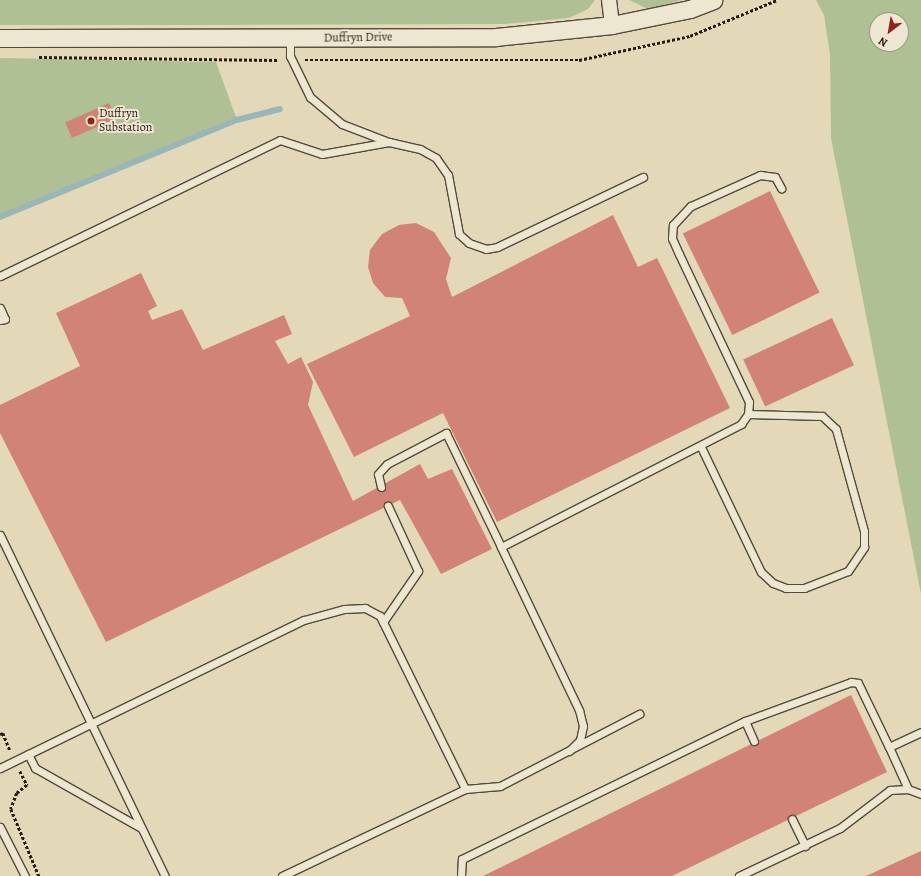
<!DOCTYPE html>
<style>
body{margin:0}
#map{position:relative;width:921px;height:876px;overflow:hidden;background:#e3d9b8;font-family:Alegreya,serif}
div>[style]{position:absolute}
[style*='--x']{left:calc(var(--x)*1px);top:calc(var(--y)*1px);width:calc(var(--w)*1px);rotate:calc(var(--a)*1deg)}
.green>*{inset:0;background:#aec094}
.stream>*{height:5.5px;margin:-2.75px;padding:0 2.75px;transform-origin:2.75px;border-radius:2.75px;background:#99b7b9}
.building>*{inset:0;background:#d18378;transform-origin:0 0}
.path>*{height:2.5px;margin-top:-1.25px;transform-origin:0;background:repeating-linear-gradient(90deg,#261b10 0 3px,transparent 0 5px)}
.roads{filter:drop-shadow(1px 0 #554a3a) drop-shadow(-1px 0 #554a3a) drop-shadow(0 1px #554a3a) drop-shadow(0 -1px #554a3a)}
.service>*{height:7px;margin:-3.5px;padding:0 3.5px;transform-origin:3.5px;border-radius:3.5px;background:#ede6d1}
.minor>*{height:14px;margin:-7px;padding:0 7px;transform-origin:7px;border-radius:7px;background:#ede6d1}
.tertiary>*{height:17px;margin:-8.5px;padding:0 8.5px;transform-origin:8.5px;border-radius:8.5px;background:#ede6d1}
.dots>*{width:11px;height:11px;translate:-50% -50%;box-sizing:border-box;border:2px solid #ede6d1;border-radius:50%}
span{translate:-50% -50%;white-space:nowrap;text-align:center;line-height:1.15;-webkit-text-stroke:4px #ede6d1;paint-order:stroke}
.street-label{font-size:12px;color:#261b10}
.poi-label{font-size:12px;color:#261b10}
.left{translate:0 -50%;text-align:left}
.north{position:absolute;left:869px;top:12px;width:40px;height:40px;box-sizing:border-box;background:#ede6d1;border:1px solid #9d9584;border-radius:50%;rotate:211deg;font-size:11px;font-weight:700;line-height:16px;text-align:center;color:#261b10}
.north::after{content:'';display:block;margin:auto;width:14px;height:18px;background:#8f2418;clip-path:polygon(50% 0,100% 100%,50% 72%,0 100%)}
</style>
<div id="map">
<div class="green">
<div style="clip-path:polygon(0 0,595px 0,588px 9px,569px 18px,505px 24px,214px 25px,0 25px)"></div>
<div style="clip-path:polygon(629px 0,682px 0,648px 9px)"></div>
<div style="clip-path:polygon(evenodd,816px 0,921px 0,921px 594px,831px 138px,830px 54px,824px 15px,816px 0,877px 20px,901px 20px,901px 44px,877px 44px,877px 20px)"></div>
<div style="clip-path:polygon(0 58px,216px 62px,237px 120px,0 217px)"></div>
</div>
<div class="stream">
<div style="--x:0;--y:217;--w:256;--a:-22.3"></div>
<div style="--x:237;--y:120;--w:44;--a:-14.3"></div>
</div>
<div class="building">
<div style="left:109px;top:103px;width:17px;height:48px;rotate:66deg"></div>
<div style="left:770px;top:191px;width:113px;height:97px;rotate:64deg"></div>
<div style="clip-path:polygon(613px 215px,638px 267px,657px 258px,730px 408px,497px 522px,443px 413px,354px 457px,307px 364px,410px 316px,402px 298px,385px 297px,373px 283px,368px 267px,370px 250px,382px 234px,399px 225px,416px 223px,434px 232px,451px 258px,446px 279px,452px 297px)"></div>
<div style="clip-path:polygon(141px 273px,157px 306px,148px 311px,152px 320px,182px 309px,203px 350px,284px 315px,292px 334px,275px 341px,288px 364px,301px 357px,313px 382px,308px 405px,353px 501px,420px 464px,428px 479px,452px 469px,492px 549px,441px 574px,400px 500px,106px 642px,0 433px,0 405px,80px 366px,56px 313px)"></div>
<div style="left:832px;top:318px;width:52px;height:98px;rotate:65deg"></div>
<div style="clip-path:polygon(851px 695px,887px 772px,672px 876px,483px 876px)"></div>
<div style="clip-path:polygon(921px 851px,921px 876px,866px 876px)"></div>
</div>
<div class="path">
<div style="--x:39;--y:57;--w:239;--a:0.7"></div>
<div style="--x:305;--y:60;--w:274;--a:0"></div>
<div style="--x:579;--y:60;--w:114;--a:-12.2"></div>
<div style="--x:690;--y:36;--w:94;--a:-22.5"></div>
<div style="--x:0;--y:734;--w:3;--a:-18"></div>
<div style="--x:3;--y:733;--w:18;--a:68"></div>
<div style="--x:20;--y:771;--w:16;--a:63"></div>
<div style="--x:27;--y:785;--w:13;--a:141"></div>
<div style="--x:17;--y:793;--w:17;--a:111"></div>
<div style="--x:11;--y:809;--w:73;--a:67.3"></div>
</div>
<div class="roads">
<div class="service">
<div style="--x:290;--y:38;--w:18;--a:90"></div>
<div style="--x:290;--y:56;--w:46;--a:64"></div>
<div style="--x:310;--y:97;--w:42;--a:40.2"></div>
<div style="--x:342;--y:124;--w:50;--a:21"></div>
<div style="--x:389;--y:142;--w:32;--a:13"></div>
<div style="--x:420;--y:149;--w:18;--a:29"></div>
<div style="--x:436;--y:158;--w:21;--a:55"></div>
<div style="--x:448;--y:175;--w:60;--a:79.4"></div>
<div style="--x:459;--y:234;--w:13;--a:42"></div>
<div style="--x:469;--y:243;--w:18;--a:19"></div>
<div style="--x:486;--y:249;--w:11;--a:-10"></div>
<div style="--x:497;--y:247;--w:162;--a:-25.6"></div>
<div style="--x:0;--y:276;--w:311;--a:-25.9"></div>
<div style="--x:280;--y:140;--w:44;--a:18.4"></div>
<div style="--x:322;--y:154;--w:68;--a:-10.2"></div>
<div style="--x:0;--y:308;--w:12;--a:66"></div>
<div style="--x:5;--y:319;--w:5;--a:169"></div>
<div style="--x:701;--y:447;--w:139;--a:64.4"></div>
<div style="--x:761;--y:572;--w:16;--a:43"></div>
<div style="--x:773;--y:583;--w:14;--a:21"></div>
<div style="--x:786;--y:588;--w:18;--a:0"></div>
<div style="--x:804;--y:588;--w:47;--a:-21.1"></div>
<div style="--x:848;--y:571;--w:29;--a:-56"></div>
<div style="--x:864;--y:547;--w:16;--a:-90"></div>
<div style="--x:864;--y:531;--w:106;--a:-105.4"></div>
<div style="--x:836;--y:429;--w:19;--a:-137"></div>
<div style="--x:822;--y:416;--w:74;--a:-178.5"></div>
<div style="--x:381;--y:487;--w:13;--a:-103"></div>
<div style="--x:378;--y:474;--w:13;--a:-48"></div>
<div style="--x:387;--y:464;--w:67;--a:-27.7"></div>
<div style="--x:446;--y:433;--w:127;--a:64.2"></div>
<div style="--x:0;--y:535;--w:379;--a:64.2"></div>
<div style="--x:383;--y:622;--w:62;--a:-55.5"></div>
<div style="--x:418;--y:571;--w:72;--a:-114.8"></div>
<div style="--x:745;--y:721;--w:22;--a:66"></div>
<div style="--x:889;--y:747;--w:46;--a:65.7"></div>
<div style="--x:569;--y:751;--w:16;--a:-45"></div>
<div style="--x:580;--y:740;--w:14;--a:-78"></div>
<div style="--x:583;--y:726;--w:16;--a:-104"></div>
<div style="--x:579;--y:710;--w:181;--a:-115.6"></div>
<div style="--x:501;--y:547;--w:270;--a:-27.1"></div>
<div style="--x:741;--y:424;--w:12;--a:-55"></div>
<div style="--x:748;--y:414;--w:12;--a:-85"></div>
<div style="--x:749;--y:402;--w:164;--a:-115.3"></div>
<div style="--x:679;--y:254;--w:17;--a:-114"></div>
<div style="--x:672;--y:238;--w:13;--a:-86"></div>
<div style="--x:673;--y:225;--w:26;--a:-47"></div>
<div style="--x:691;--y:206;--w:76;--a:-24.2"></div>
<div style="--x:760;--y:175;--w:15;--a:8"></div>
<div style="--x:775;--y:177;--w:13;--a:61"></div>
<div style="--x:28;--y:754;--w:16;--a:63"></div>
<div style="--x:35;--y:768;--w:122;--a:29.5"></div>
<div style="--x:0;--y:768;--w:338;--a:-26"></div>
<div style="--x:304;--y:620;--w:41;--a:-15.4"></div>
<div style="--x:344;--y:609;--w:21;--a:-3"></div>
<div style="--x:365;--y:608;--w:17;--a:28"></div>
<div style="--x:380;--y:616;--w:193;--a:63.8"></div>
<div style="--x:792;--y:819;--w:30;--a:64"></div>
<div style="--x:0;--y:827;--w:55;--a:63"></div>
<div style="--x:282;--y:876;--w:203;--a:-25.4"></div>
<div style="--x:465;--y:789;--w:35;--a:-5"></div>
<div style="--x:500;--y:786;--w:157;--a:-27.4"></div>
<div style="--x:461;--y:876;--w:17;--a:-87"></div>
<div style="--x:462;--y:859;--w:315;--a:-26"></div>
<div style="--x:745;--y:721;--w:113;--a:-20.2"></div>
<div style="--x:851;--y:682;--w:7;--a:8"></div>
<div style="--x:858;--y:683;--w:71;--a:64.2"></div>
<div style="--x:889;--y:747;--w:35;--a:-25"></div>
<div style="--x:739;--y:876;--w:112;--a:-25.4"></div>
<div style="--x:840;--y:828;--w:63;--a:-37.2"></div>
<div style="--x:890;--y:790;--w:18;--a:-3"></div>
<div style="--x:908;--y:789;--w:14;--a:21"></div>
</div>
<div class="minor">
<div style="--x:609;--y:0;--w:25;--a:83"></div>
</div>
<div class="tertiary">
<div style="--x:0;--y:38;--w:496;--a:-0.1"></div>
<div style="--x:496;--y:37;--w:117;--a:-5.9"></div>
<div style="--x:612;--y:25;--w:80;--a:-11.6"></div>
<div style="--x:690;--y:9;--w:25;--a:-21"></div>
</div>
</div>
<div class="dots">
<div style="left:91px;top:121px;background:#8f2418"></div>
</div>
<div class="street-label">
<span style="left:358px;top:38px;rotate:-1deg">Duffryn Drive</span>
</div>
<div class="poi-label">
<span class="left" style="left:99px;top:121px">Duffryn<br>Substation</span>
</div>
<div class="north">N</div>
</div>
